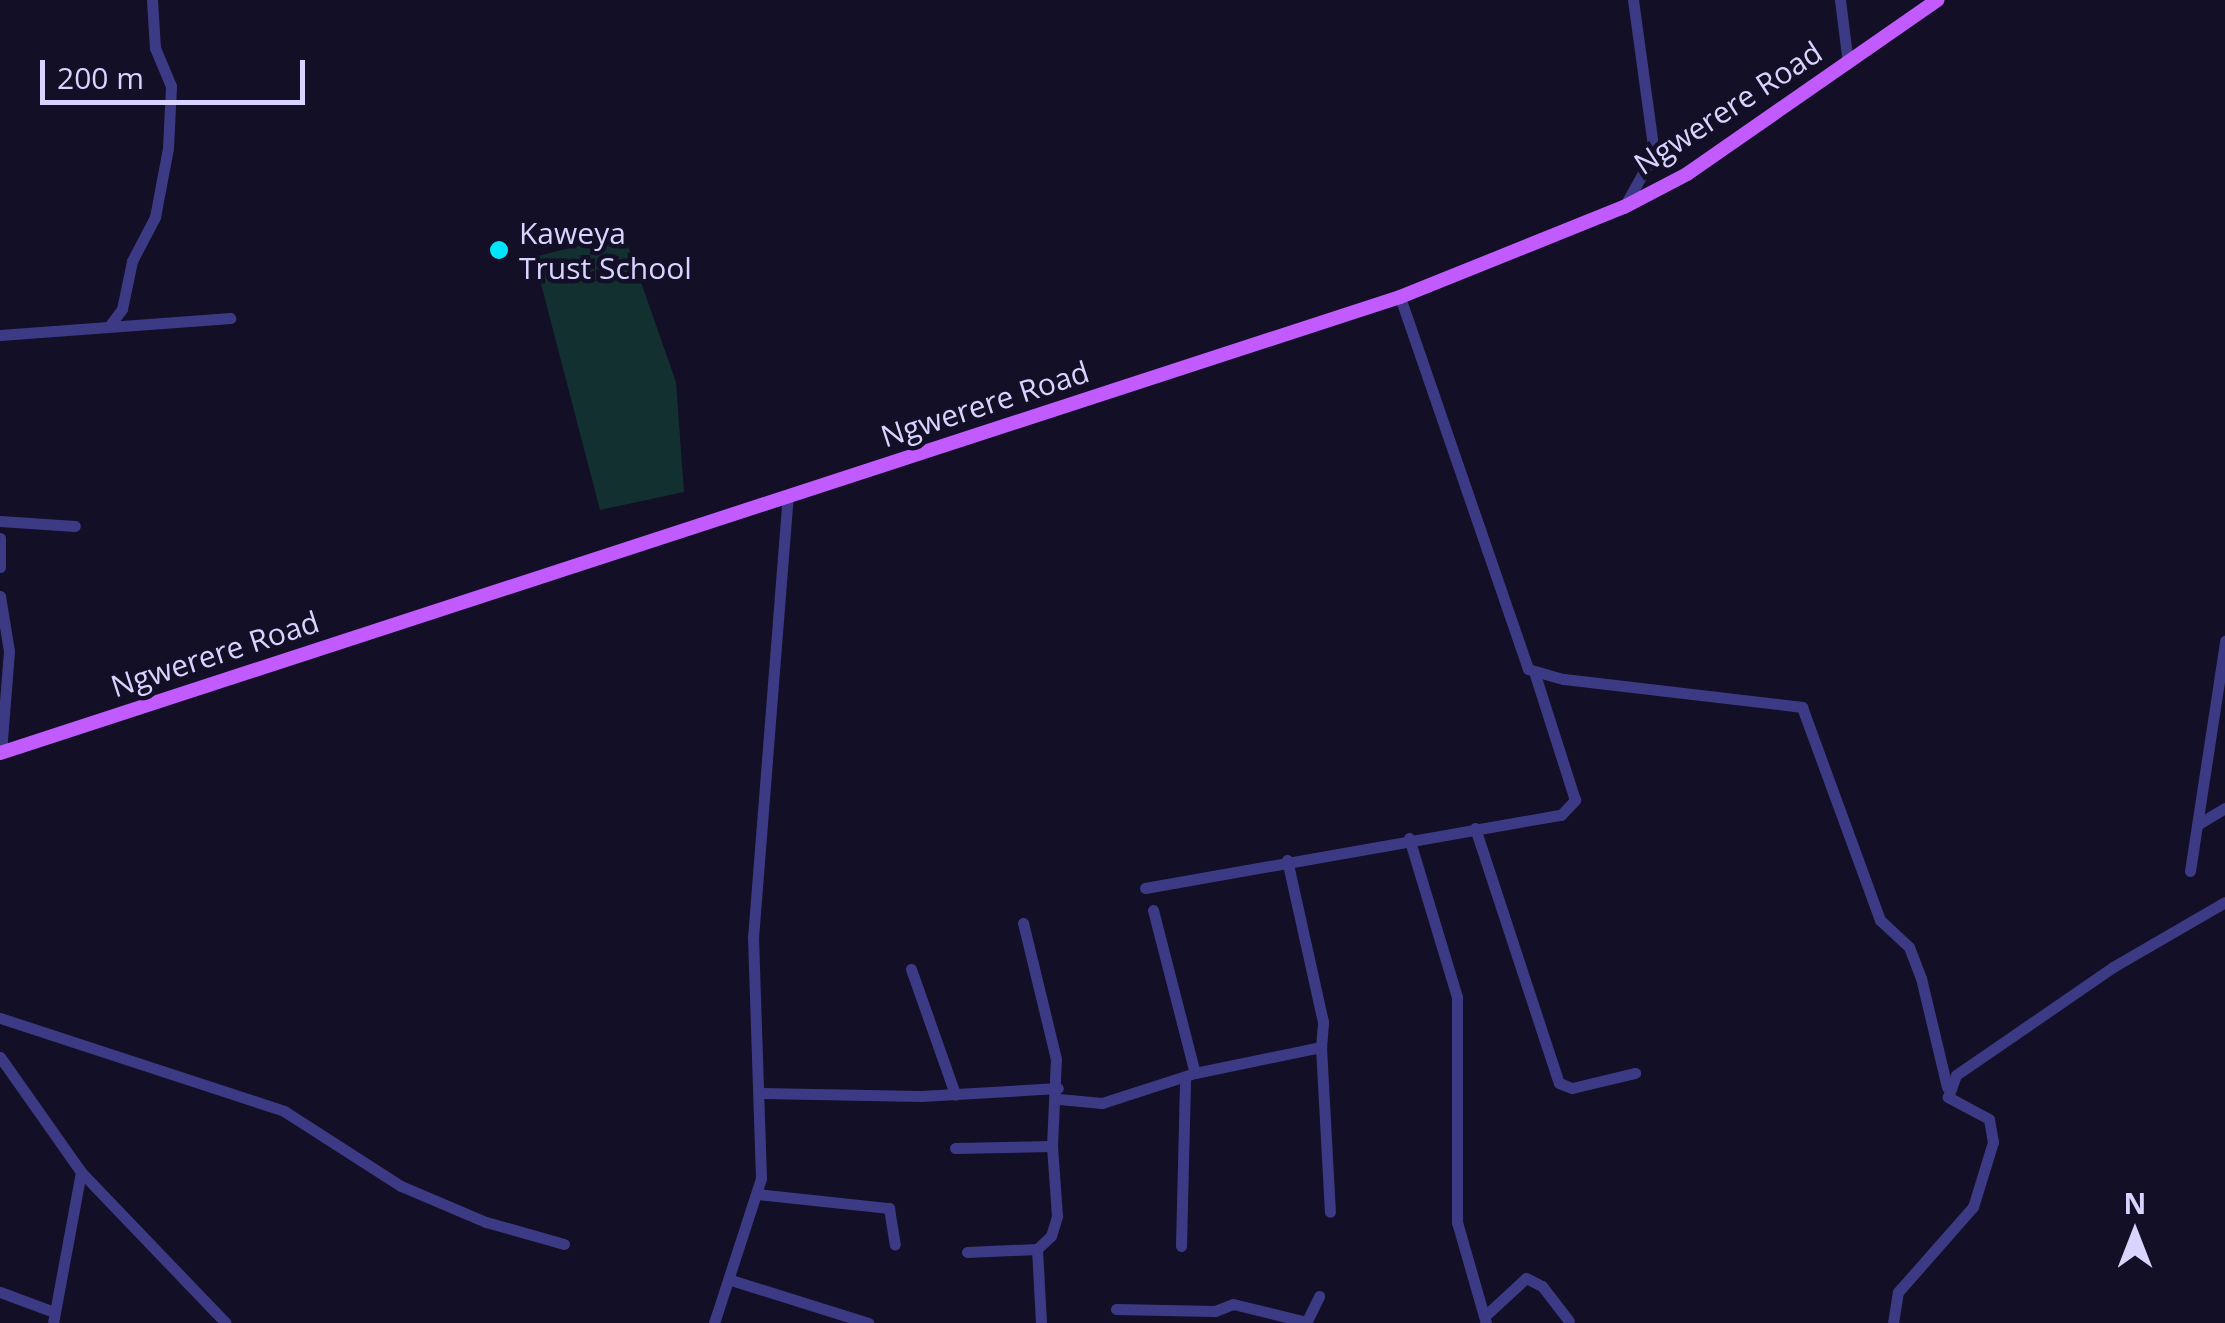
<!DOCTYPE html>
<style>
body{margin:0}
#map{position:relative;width:2225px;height:1323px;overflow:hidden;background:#130f26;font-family:"Open Sans",sans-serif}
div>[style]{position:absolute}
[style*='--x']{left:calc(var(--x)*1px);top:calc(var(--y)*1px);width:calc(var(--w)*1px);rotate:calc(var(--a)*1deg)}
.green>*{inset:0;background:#12302f}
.minor>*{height:11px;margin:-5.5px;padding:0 5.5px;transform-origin:5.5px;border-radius:5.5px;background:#3d3a85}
.major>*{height:14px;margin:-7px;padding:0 7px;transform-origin:7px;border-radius:7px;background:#c25bff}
.dots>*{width:28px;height:28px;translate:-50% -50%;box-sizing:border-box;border:5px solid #130f26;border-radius:50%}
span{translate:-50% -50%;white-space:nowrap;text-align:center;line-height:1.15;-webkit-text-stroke:9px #130f26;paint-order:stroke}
.street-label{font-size:30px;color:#d9d4ff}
.poi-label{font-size:30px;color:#d9d4ff}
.left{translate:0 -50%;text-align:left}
.north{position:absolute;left:2085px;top:1183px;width:100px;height:100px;-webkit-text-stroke:8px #130f26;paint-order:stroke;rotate:0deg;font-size:28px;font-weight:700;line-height:40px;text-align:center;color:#d9d4ff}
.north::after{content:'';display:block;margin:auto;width:35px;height:45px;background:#d9d4ff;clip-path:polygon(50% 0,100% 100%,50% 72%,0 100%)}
.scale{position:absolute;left:40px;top:60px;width:265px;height:45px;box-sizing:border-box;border:5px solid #d9d4ff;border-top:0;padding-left:12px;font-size:30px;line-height:35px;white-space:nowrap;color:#d9d4ff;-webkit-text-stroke:8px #130f26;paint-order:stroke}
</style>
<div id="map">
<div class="green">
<div style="clip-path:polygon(624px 234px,676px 382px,684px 492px,600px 510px,534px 257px)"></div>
</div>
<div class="minor">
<div style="--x:1840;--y:0;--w:64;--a:82.8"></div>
<div style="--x:1624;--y:207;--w:62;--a:-60.9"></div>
<div style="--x:1654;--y:153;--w:154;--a:-97.8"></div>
<div style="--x:1400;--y:297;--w:393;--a:71"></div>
<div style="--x:1528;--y:669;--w:37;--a:16"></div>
<div style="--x:1564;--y:679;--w:240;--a:6.7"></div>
<div style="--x:1802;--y:707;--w:227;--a:69.9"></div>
<div style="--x:1880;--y:920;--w:40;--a:43"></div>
<div style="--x:1909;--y:947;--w:33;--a:69"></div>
<div style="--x:1921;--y:978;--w:112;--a:76.6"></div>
<div style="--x:110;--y:325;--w:20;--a:-53"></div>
<div style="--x:122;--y:309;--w:49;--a:-78.2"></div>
<div style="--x:132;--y:261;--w:50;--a:-62.4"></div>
<div style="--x:155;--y:217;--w:70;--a:-79.3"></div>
<div style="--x:168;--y:148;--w:62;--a:-87.2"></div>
<div style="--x:171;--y:86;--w:41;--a:-112.8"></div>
<div style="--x:155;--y:48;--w:48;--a:-93.6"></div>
<div style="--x:0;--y:335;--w:231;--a:-4.2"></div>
<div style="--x:0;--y:521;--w:75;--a:3.8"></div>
<div style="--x:0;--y:538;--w:29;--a:90"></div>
<div style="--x:0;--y:596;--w:56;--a:80.7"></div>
<div style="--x:9;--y:651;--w:102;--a:94.5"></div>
<div style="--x:2200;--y:823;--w:29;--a:-31"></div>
<div style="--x:1475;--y:828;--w:268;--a:71.8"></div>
<div style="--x:1559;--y:1083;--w:14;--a:21"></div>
<div style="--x:1572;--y:1088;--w:65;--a:-13.4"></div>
<div style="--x:1409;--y:838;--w:166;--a:73.2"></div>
<div style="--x:1457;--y:997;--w:225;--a:90"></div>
<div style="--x:1457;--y:1222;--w:105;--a:74"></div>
<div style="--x:2190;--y:871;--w:233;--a:-81.3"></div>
<div style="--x:1145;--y:888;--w:422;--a:-10"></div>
<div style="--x:1561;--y:815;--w:21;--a:-47"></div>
<div style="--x:1575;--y:800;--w:131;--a:-107.7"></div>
<div style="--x:1153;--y:910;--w:168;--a:75.6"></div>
<div style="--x:911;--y:969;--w:133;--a:70.6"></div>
<div style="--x:0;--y:1018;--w:299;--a:18.1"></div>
<div style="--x:284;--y:1111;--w:139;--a:32.7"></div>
<div style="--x:401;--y:1186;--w:92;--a:23"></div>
<div style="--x:486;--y:1222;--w:81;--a:15.8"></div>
<div style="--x:1321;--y:1047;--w:165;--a:86.9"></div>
<div style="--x:0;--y:1057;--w:141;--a:54.8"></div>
<div style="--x:81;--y:1172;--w:154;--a:100.5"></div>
<div style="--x:760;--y:1093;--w:161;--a:1.1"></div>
<div style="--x:921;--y:1096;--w:137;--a:-3.3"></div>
<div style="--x:1059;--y:1099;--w:43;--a:5.3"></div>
<div style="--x:1102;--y:1103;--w:98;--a:-17.9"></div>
<div style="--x:1195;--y:1073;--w:129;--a:-11.7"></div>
<div style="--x:1321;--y:1047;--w:25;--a:-85"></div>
<div style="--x:1323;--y:1022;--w:166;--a:-102.5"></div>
<div style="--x:955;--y:1148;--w:97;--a:-1.2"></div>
<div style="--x:81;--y:1172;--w:209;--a:46.2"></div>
<div style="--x:757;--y:1194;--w:133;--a:6.1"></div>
<div style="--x:889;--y:1208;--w:37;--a:81"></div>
<div style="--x:1181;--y:1246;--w:166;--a:-88.6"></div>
<div style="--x:1037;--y:1249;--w:74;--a:86.9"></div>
<div style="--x:967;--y:1252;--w:70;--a:-2.5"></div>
<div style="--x:1037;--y:1249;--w:19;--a:-43"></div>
<div style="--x:1051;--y:1236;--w:21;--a:-73"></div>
<div style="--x:1057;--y:1216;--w:70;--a:-94.1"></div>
<div style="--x:1052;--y:1146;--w:87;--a:-87.4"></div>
<div style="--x:1056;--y:1059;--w:140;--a:-103.6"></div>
<div style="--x:731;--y:1280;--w:144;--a:17.4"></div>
<div style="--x:0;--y:1292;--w:58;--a:20.3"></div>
<div style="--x:1116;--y:1309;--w:99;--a:1.2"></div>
<div style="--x:1215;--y:1311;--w:19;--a:-21"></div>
<div style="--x:1233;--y:1304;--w:76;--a:13.7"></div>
<div style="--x:1486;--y:1315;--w:54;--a:-42.8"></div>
<div style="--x:1526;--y:1278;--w:18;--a:27"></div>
<div style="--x:1542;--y:1286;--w:44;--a:52.4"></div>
<div style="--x:714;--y:1323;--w:152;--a:-72"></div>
<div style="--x:761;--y:1178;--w:240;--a:-91.9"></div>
<div style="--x:753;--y:938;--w:441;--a:-85.5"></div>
<div style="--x:1306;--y:1323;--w:30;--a:-64"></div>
<div style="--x:1893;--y:1323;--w:31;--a:-81"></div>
<div style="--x:1898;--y:1292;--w:113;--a:-48.6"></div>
<div style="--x:1973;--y:1207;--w:68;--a:-72.9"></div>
<div style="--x:1993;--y:1142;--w:23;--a:-100"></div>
<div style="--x:1989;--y:1119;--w:47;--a:-151.8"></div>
<div style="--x:1948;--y:1097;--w:23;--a:-70"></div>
<div style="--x:1956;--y:1075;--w:191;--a:-34.5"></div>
<div style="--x:2113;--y:967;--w:129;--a:-30.1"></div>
</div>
<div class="major">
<div style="--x:0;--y:753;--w:1472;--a:-18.04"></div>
<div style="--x:1400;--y:297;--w:241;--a:-21.9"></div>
<div style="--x:1624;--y:207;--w:71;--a:-27.6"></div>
<div style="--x:1687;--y:174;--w:305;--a:-34.8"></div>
</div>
<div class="dots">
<div style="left:499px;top:250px;background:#00e5ff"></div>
</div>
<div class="street-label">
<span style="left:1728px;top:108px;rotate:-33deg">Ngwerere Road</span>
<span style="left:985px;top:404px;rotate:-18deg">Ngwerere Road</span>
<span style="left:215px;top:654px;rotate:-18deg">Ngwerere Road</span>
</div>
<div class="poi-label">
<span class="left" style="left:519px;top:250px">Kaweya<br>Trust School</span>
</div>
<div class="north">N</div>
<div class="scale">200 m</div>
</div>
